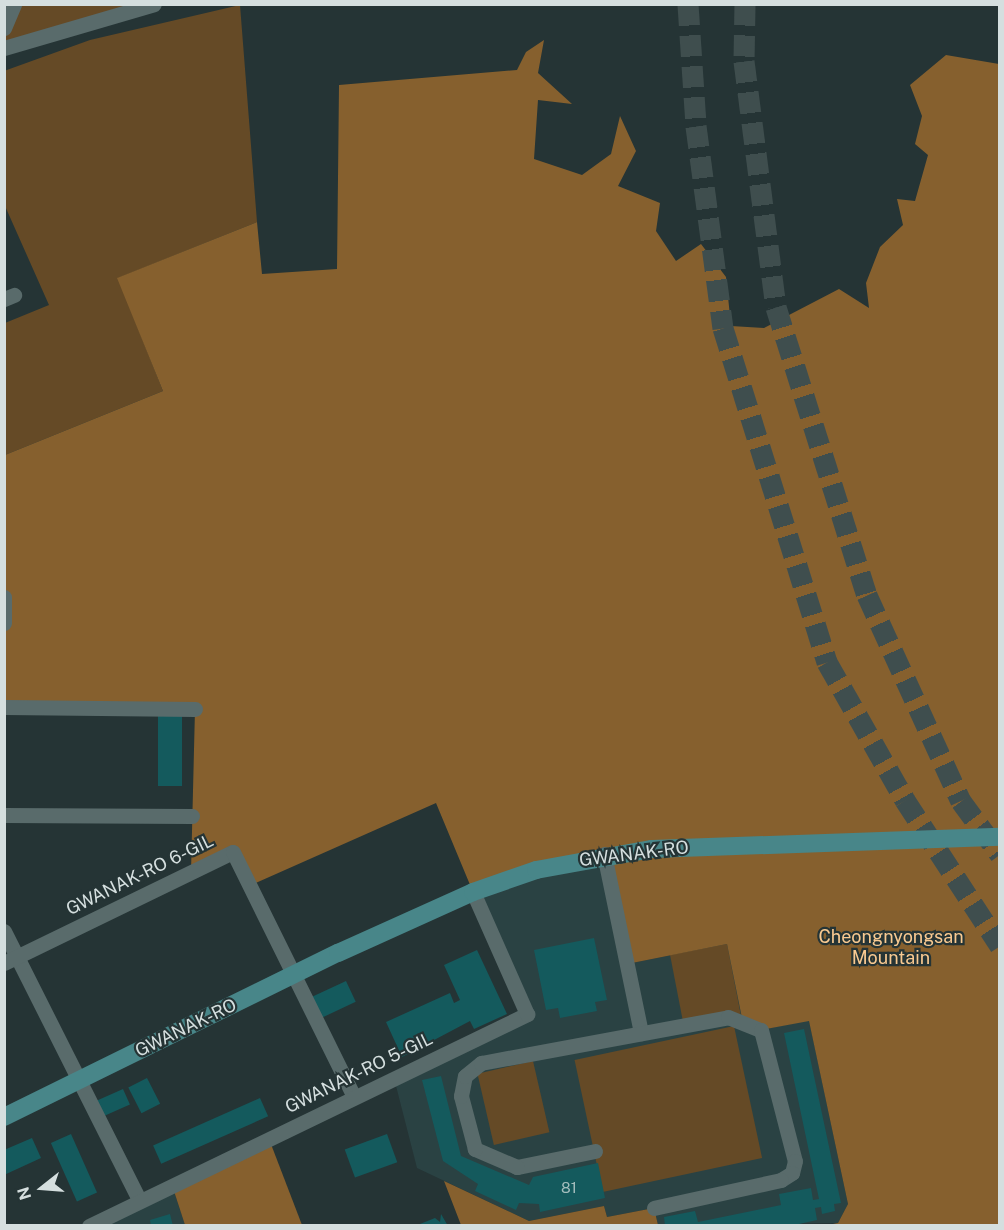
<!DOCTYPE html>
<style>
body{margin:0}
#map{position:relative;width:1004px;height:1230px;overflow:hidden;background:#253435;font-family:"Public Sans",sans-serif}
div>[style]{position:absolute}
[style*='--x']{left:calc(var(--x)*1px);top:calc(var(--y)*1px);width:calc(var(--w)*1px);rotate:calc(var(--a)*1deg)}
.built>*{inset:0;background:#2a4243}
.green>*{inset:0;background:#654a26;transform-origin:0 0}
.forest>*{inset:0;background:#86602e}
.building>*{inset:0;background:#145a5d;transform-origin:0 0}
.highway-tunnel>*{height:21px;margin-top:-10.5px;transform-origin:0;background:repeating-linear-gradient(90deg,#3f4e4e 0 21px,transparent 0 31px)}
.minor>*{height:15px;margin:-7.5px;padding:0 7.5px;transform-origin:7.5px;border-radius:7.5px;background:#596b6b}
.major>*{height:18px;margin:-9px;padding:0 9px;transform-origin:9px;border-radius:9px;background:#488689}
span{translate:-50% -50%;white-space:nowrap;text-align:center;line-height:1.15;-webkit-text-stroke:4.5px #253435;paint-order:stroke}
.number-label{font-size:15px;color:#a5bebe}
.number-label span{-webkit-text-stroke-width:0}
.street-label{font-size:18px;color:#d5dfdf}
.park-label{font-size:18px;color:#f9ca91}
.frame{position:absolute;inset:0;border:6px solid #d5dfdf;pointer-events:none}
.north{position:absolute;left:12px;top:1158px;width:60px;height:60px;-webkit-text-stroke:4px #253435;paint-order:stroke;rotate:253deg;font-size:16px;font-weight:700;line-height:24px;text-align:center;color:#d5dfdf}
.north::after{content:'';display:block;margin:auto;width:21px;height:27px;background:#d5dfdf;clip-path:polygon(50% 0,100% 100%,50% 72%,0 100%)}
</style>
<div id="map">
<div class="built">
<div style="clip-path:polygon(604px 854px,627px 964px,727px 944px,761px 1030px,809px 1020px,848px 1204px,838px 1223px,658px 1225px,654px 1208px,607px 1217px,604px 1206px,529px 1221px,417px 1168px,394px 1078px,527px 1013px,473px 892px)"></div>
<div style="clip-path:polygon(172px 1185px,185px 1225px,89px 1226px)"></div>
</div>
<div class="green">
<div style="clip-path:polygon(14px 5px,154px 5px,5px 48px,5px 28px)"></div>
<div style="clip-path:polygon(240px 5px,257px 222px,118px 278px,163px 391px,5px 455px,5px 323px,49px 305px,5px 206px,4px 71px,90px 40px)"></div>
<div style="left:727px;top:944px;width:76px;height:58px;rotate:79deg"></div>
<div style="left:734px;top:1026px;width:135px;height:163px;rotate:78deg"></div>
<div style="left:533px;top:1061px;width:73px;height:57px;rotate:77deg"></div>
</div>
<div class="forest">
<div style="clip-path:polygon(544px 40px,538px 73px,572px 104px,538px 100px,534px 159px,582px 175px,611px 154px,620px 116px,636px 151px,618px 186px,660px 203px,656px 231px,676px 261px,701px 244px,726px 277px,731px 326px,764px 328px,839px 289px,869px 308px,866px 283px,880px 247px,903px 225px,897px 199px,915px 201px,928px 155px,915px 144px,922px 116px,910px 85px,946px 55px,999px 64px,999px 1225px,828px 1225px,838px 1223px,848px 1204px,809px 1021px,761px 1030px,742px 1018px,727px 944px,627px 964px,604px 854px,473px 892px,436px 803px,249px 886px,233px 852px,191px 872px,195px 709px,5px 707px,5px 455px,163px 391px,117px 278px,257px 222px,262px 274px,337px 269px,339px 85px,517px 70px,526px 52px)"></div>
<div style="clip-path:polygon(269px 1139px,302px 1225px,185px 1225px,172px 1185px)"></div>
<div style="clip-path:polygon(444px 1181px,529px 1221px,604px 1206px,607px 1217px,654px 1208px,658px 1225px,461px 1225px)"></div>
</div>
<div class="building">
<div style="left:158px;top:714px;width:24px;height:72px"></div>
<div style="clip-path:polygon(594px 938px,607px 1000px,595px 1002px,597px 1011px,560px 1018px,558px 1008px,546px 1010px,534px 950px)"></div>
<div style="clip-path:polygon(477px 950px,507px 1014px,474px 1029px,470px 1021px,402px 1057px,386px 1022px,450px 993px,454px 1003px,460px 1000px,444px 965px)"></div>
<div style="left:346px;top:981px;width:23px;height:38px;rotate:65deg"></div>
<div style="clip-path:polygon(804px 1029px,841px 1203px,834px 1204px,835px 1211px,822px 1214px,821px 1207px,815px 1208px,817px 1220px,790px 1226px,665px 1226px,664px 1217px,695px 1211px,698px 1222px,781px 1205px,779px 1194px,811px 1188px,813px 1200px,819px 1199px,784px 1033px)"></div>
<div style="clip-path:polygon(441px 1076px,461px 1156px,529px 1185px,533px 1177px,598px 1163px,605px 1198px,540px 1212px,539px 1204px,519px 1203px,516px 1210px,475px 1191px,478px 1184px,443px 1161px,422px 1080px)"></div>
<div style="left:147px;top:1078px;width:29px;height:21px;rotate:63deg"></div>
<div style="left:123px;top:1089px;width:17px;height:29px;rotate:66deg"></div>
<div style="left:260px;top:1098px;width:20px;height:117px;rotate:66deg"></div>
<div style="left:71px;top:1134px;width:64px;height:22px;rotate:66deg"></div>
<div style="left:387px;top:1134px;width:30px;height:45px;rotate:70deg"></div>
<div style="clip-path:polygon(32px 1138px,41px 1158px,4px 1175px,4px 1150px)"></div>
<div style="clip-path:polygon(170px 1214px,173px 1226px,151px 1226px,150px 1220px)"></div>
<div style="clip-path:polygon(441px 1214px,448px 1226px,415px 1226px,435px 1218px,440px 1222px)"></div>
</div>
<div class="highway-tunnel">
<div style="--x:688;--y:4;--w:122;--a:86.2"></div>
<div style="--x:696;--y:126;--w:204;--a:82.4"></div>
<div style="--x:723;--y:328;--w:350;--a:72.7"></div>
<div style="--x:827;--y:662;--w:159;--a:60.5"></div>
<div style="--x:905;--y:800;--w:174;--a:56.9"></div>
<div style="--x:745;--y:4;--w:57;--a:91"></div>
<div style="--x:744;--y:61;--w:248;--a:82.6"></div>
<div style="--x:776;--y:307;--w:302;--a:72.5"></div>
<div style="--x:867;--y:595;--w:226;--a:65.5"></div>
<div style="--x:961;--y:801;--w:66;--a:53.7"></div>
</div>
<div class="minor">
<div style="--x:4;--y:28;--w:26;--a:-67"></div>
<div style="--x:4;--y:48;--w:156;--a:-16.3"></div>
<div style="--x:4;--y:299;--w:11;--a:-22"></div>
<div style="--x:4;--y:597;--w:26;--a:90"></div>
<div style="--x:4;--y:707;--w:191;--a:0.6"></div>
<div style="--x:4;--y:815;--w:188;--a:0.3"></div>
<div style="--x:604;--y:854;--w:183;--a:78.3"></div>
<div style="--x:4;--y:931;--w:302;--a:63.3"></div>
<div style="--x:4;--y:963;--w:254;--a:-25.9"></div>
<div style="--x:233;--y:852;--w:273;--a:63.7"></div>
<div style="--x:595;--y:1151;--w:80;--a:168.4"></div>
<div style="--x:517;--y:1167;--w:46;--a:-156.8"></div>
<div style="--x:475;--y:1149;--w:55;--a:-104.8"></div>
<div style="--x:461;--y:1096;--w:20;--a:-79"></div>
<div style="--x:465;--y:1076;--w:21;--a:-39"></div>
<div style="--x:481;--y:1063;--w:251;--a:-10.5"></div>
<div style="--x:728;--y:1017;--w:35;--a:22"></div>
<div style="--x:761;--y:1030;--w:135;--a:75.5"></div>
<div style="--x:795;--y:1161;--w:12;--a:104"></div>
<div style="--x:792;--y:1173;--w:13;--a:148"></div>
<div style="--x:781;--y:1180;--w:130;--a:167.6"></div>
<div style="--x:89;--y:1226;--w:487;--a:-25.8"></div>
<div style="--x:527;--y:1014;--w:133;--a:-113.9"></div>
</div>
<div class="major">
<div style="--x:4;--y:1117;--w:372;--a:-26.2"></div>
<div style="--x:338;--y:953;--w:148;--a:-24.3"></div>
<div style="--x:473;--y:892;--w:67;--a:-19.2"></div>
<div style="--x:536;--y:870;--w:118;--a:-10.3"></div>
<div style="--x:652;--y:849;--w:348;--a:-2"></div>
</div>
<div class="number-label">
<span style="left:569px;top:1188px">81</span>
</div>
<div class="street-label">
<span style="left:634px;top:854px;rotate:-7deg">GWANAK-RO</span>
<span style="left:140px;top:875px;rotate:-26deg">GWANAK-RO 6-GIL</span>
<span style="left:186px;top:1028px;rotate:-26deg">GWANAK-RO</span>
<span style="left:359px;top:1073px;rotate:-26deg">GWANAK-RO 5-GIL</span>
</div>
<div class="park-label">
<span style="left:891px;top:948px">Cheongnyongsan<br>Mountain</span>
</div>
<div class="frame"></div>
<div class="north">N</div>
</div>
